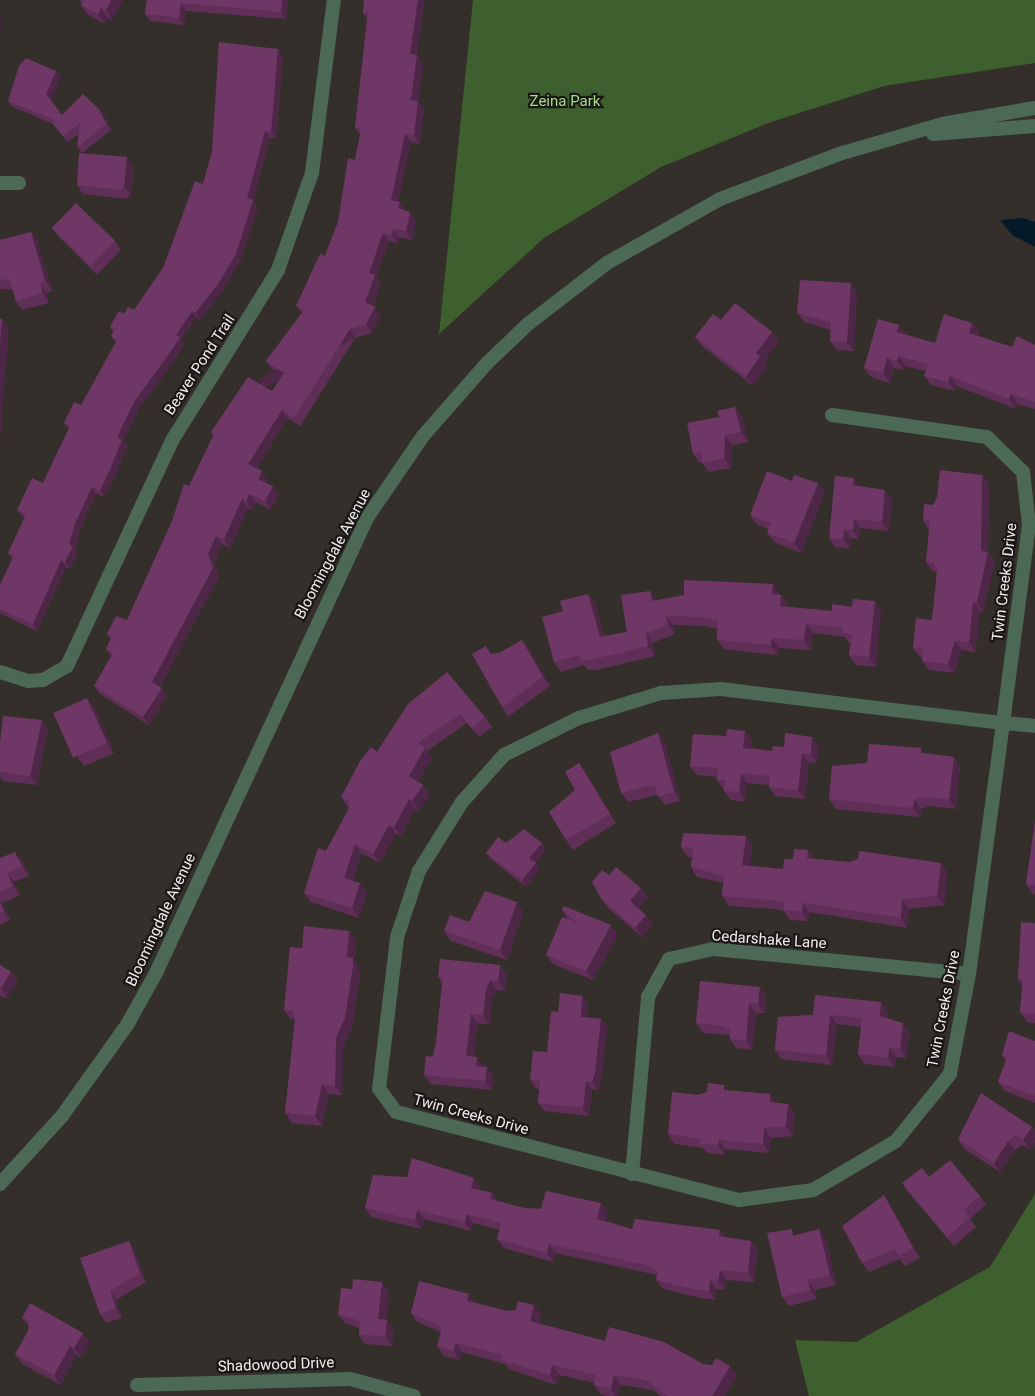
<!DOCTYPE html>
<style>
body{margin:0}
#map{position:relative;width:1035px;height:1396px;overflow:hidden;background:#352f2b;font-family:Roboto,sans-serif}
div>[style]{position:absolute}
[style*='--x']{left:calc(var(--x)*1px);top:calc(var(--y)*1px);width:calc(var(--w)*1px);rotate:calc(var(--a)*1deg)}
.green>*{inset:0;background:#3e5f2e}
.water>*{inset:0;background:#051a29}
.minor>*{height:14px;margin:-7px;padding:0 7px;transform-origin:7px;border-radius:7px;background:#4c6956}
.tertiary>*{height:14px;margin:-7px;padding:0 7px;transform-origin:7px;border-radius:7px;background:#4c6956}
.wall>*{inset:0;background:#5f2f57}
.shaded-wall>*{inset:0;background:#4e2647;transform-origin:0 0}
.building>*{inset:0;background:#6f3765;transform-origin:0 0}
span{translate:-50% -50%;white-space:nowrap;text-align:center;line-height:1.15;-webkit-text-stroke:4.5px #1a1716;paint-order:stroke}
.park-label{font-size:15px;color:#a4df88}
.street-label{font-size:15px;color:#f2eeec}
</style>
<div id="map">
<div class="green">
<div style="clip-path:polygon(473px 0,1035px 0,1035px 63px,884px 86px,771px 122px,661px 167px,544px 238px,439px 334px)"></div>
<div style="clip-path:polygon(1035px 1194px,1035px 1396px,809px 1396px,795px 1340px,856px 1342px,990px 1267px)"></div>
</div>
<div class="water">
<div style="clip-path:polygon(1023px 218px,1035px 222px,1035px 247px,1012px 235px,1000px 220px)"></div>
</div>
<div class="minor">
<div style="--x:0;--y:183;--w:19;--a:0"></div>
<div style="--x:832;--y:415;--w:157;--a:8.1"></div>
<div style="--x:987;--y:437;--w:50;--a:44.2"></div>
<div style="--x:1023;--y:472;--w:53;--a:83.5"></div>
<div style="--x:1029;--y:525;--w:200;--a:97.5"></div>
<div style="--x:1003;--y:723;--w:253;--a:97.7"></div>
<div style="--x:969;--y:974;--w:102;--a:100.8"></div>
<div style="--x:950;--y:1074;--w:86;--a:128.9"></div>
<div style="--x:896;--y:1141;--w:96;--a:149.4"></div>
<div style="--x:813;--y:1190;--w:75;--a:172.3"></div>
<div style="--x:739;--y:1200;--w:354;--a:-165.6"></div>
<div style="--x:396;--y:1112;--w:29;--a:-126"></div>
<div style="--x:379;--y:1089;--w:153;--a:-83.2"></div>
<div style="--x:397;--y:937;--w:70;--a:-71.6"></div>
<div style="--x:419;--y:871;--w:81;--a:-58.1"></div>
<div style="--x:462;--y:802;--w:63;--a:-48.2"></div>
<div style="--x:504;--y:755;--w:84;--a:-26.3"></div>
<div style="--x:579;--y:718;--w:86;--a:-17"></div>
<div style="--x:661;--y:693;--w:60;--a:-3.8"></div>
<div style="--x:721;--y:689;--w:284;--a:6.9"></div>
<div style="--x:1003;--y:723;--w:32;--a:5"></div>
<div style="--x:0;--y:672;--w:29;--a:18"></div>
<div style="--x:28;--y:681;--w:15;--a:-4"></div>
<div style="--x:43;--y:680;--w:28;--a:-30"></div>
<div style="--x:67;--y:666;--w:251;--a:-65"></div>
<div style="--x:173;--y:439;--w:199;--a:-58.1"></div>
<div style="--x:278;--y:270;--w:103;--a:-70.7"></div>
<div style="--x:312;--y:173;--w:174;--a:-82.8"></div>
<div style="--x:632;--y:1174;--w:178;--a:-84.8"></div>
<div style="--x:648;--y:997;--w:43;--a:-61.1"></div>
<div style="--x:669;--y:959;--w:45;--a:-12.8"></div>
<div style="--x:713;--y:949;--w:257;--a:5.6"></div>
<div style="--x:137;--y:1385;--w:213;--a:-1.6"></div>
<div style="--x:350;--y:1379;--w:66;--a:14.9"></div>
</div>
<div class="tertiary">
<div style="--x:933;--y:134;--w:102;--a:-4.5"></div>
<div style="--x:0;--y:1184;--w:92;--a:-47.6"></div>
<div style="--x:62;--y:1116;--w:112;--a:-54.5"></div>
<div style="--x:127;--y:1025;--w:60;--a:-60.9"></div>
<div style="--x:156;--y:973;--w:502;--a:-65.12"></div>
<div style="--x:367;--y:518;--w:99;--a:-55.7"></div>
<div style="--x:423;--y:436;--w:97;--a:-48.8"></div>
<div style="--x:487;--y:363;--w:57;--a:-43.6"></div>
<div style="--x:528;--y:324;--w:100;--a:-37.7"></div>
<div style="--x:607;--y:263;--w:130;--a:-29.5"></div>
<div style="--x:720;--y:199;--w:127;--a:-20.7"></div>
<div style="--x:839;--y:154;--w:107;--a:-16.2"></div>
<div style="--x:942;--y:124;--w:94;--a:-9.8"></div>
</div>
<div class="wall">
<div style="clip-path:polygon(79px 0,123px 0,112px 20px,108px 18px,105px 24px,88px 15px,81px 5px,82px 4px)"></div>
<div style="clip-path:polygon(147px 0,288px 0,286px 19px,186px 11px,184px 25px,150px 21px,145px 14px)"></div>
<div style="clip-path:polygon(364px 0,417px 55px,423px 64px,418px 101px,424px 110px,420px 144px,411px 142px,398px 201px,405px 210px,416px 220px,412px 240px,399px 237px,398px 243px,389px 241px,376px 276px,381px 283px,373px 306px,375px 307px,381px 315px,372px 333px,355px 338px,300px 426px,287px 418px,257px 468px,267px 480px,266px 483px,273px 486px,279px 495px,271px 510px,256px 502px,252px 510px,248px 508px,230px 548px,222px 544px,214px 563px,219px 576px,160px 687px,167px 696px,149px 725px,100px 694px,94px 686px,111px 656px,106px 649px,111px 639px,107px 634px,127px 620px,189px 486px,214px 436px,211px 432px,272px 391px,282px 376px,272px 369px,266px 361px,302px 313px,296px 306px,325px 256px,338px 222px,355px 160px,360px 135px,355px 128px,367px 19px,363px 13px)"></div>
<div style="clip-path:polygon(283px 56px,276px 138px,270px 138px,253px 201px,258px 207px,240px 261px,223px 290px,200px 320px,196px 317px,181px 340px,184px 344px,176px 358px,139px 409px,123px 441px,127px 446px,113px 481px,104px 497px,96px 493px,81px 528px,75px 548px,78px 552px,70px 569px,66px 567px,37px 631px,0 613px,0 585px,12px 559px,8px 553px,25px 518px,22px 516px,17px 510px,43px 483px,69px 429px,64px 423px,81px 405px,116px 343px,111px 336px,113px 331px,110px 327px,124px 314px,134px 310px,163px 268px,203px 184px)"></div>
<div style="clip-path:polygon(56px 71px,61px 77px,51px 100px,62px 115px,104px 115px,111px 130px,82px 153px,77px 147px,79px 134px,67px 142px,53px 124px,13px 107px,8px 101px)"></div>
<div style="clip-path:polygon(134px 167px,131px 195px,126px 199px,83px 194px,77px 185px)"></div>
<div style="clip-path:polygon(52px 228px,115px 241px,121px 250px,97px 275px,59px 237px)"></div>
<div style="clip-path:polygon(31px 232px,37px 241px,52px 291px,46px 293px,49px 303px,22px 310px,16px 301px,12px 289px,0 289px,0 240px)"></div>
<div style="clip-path:polygon(857px 292px,854px 351px,837px 350px,830px 341px,831px 330px,804px 322px,797px 313px)"></div>
<div style="clip-path:polygon(721px 320px,772px 332px,779px 341px,764px 361px,767px 366px,753px 386px,702px 346px,695px 337px)"></div>
<div style="clip-path:polygon(972px 323px,979px 332px,978px 336px,1012px 347px,1035px 345px,1035px 409px,1018px 404px,1016px 409px,957px 386px,955px 391px,931px 385px,924px 376px,926px 371px,905px 366px,904px 370px,894px 368px,890px 383px,871px 377px,864px 368px,906px 335px,935px 343px)"></div>
<div style="clip-path:polygon(742px 417px,748px 442px,732px 445px,731px 468px,709px 472px,702px 463px,700px 463px,693px 454px)"></div>
<div style="clip-path:polygon(982px 475px,989px 484px,988px 552px,995px 561px,983px 612px,980px 611px,975px 652px,962px 650px,954px 673px,929px 670px,922px 661px,922px 657px,920px 657px,913px 648px,932px 620px,937px 572px,932px 571px,926px 562px,929px 530px,923px 520px,933px 505px)"></div>
<div style="clip-path:polygon(854px 478px,859px 486px,892px 500px,889px 531px,860px 528px,859px 539px,851px 538px,850px 549px,835px 547px,829px 538px)"></div>
<div style="clip-path:polygon(792px 481px,825px 492px,801px 553px,774px 542px,767px 533px,769px 529px,757px 525px,750px 515px)"></div>
<div style="clip-path:polygon(650px 591px,656px 600px,780px 593px,780px 595px,781px 595px,788px 604px,787px 607px,832px 611px,881px 611px,876px 667px,856px 665px,849px 655px,851px 643px,849px 643px,845px 637px,813px 633px,811px 650px,779px 648px,778px 655px,724px 649px,717px 640px,717px 629px,706px 626px,673px 625px,675px 634px,652px 643px,655px 656px,597px 670px,588px 670px,584px 665px,561px 672px,554px 662px,563px 611px,588px 594px,595px 603px,604px 636px,627px 632px)"></div>
<div style="clip-path:polygon(486px 646px,491px 654px,529px 649px,550px 686px,508px 717px,502px 707px)"></div>
<div style="clip-path:polygon(408px 704px,485px 717px,492px 727px,479px 737px,467px 723px,427px 751px,432px 758px,418px 782px,423px 785px,430px 795px,418px 811px,415px 809px,401px 836px,396px 834px,380px 863px,361px 853px,353px 881px,367px 893px,359px 918px,311px 902px,304px 893px,348px 810px,348px 807px,341px 797px,377px 752px)"></div>
<div style="clip-path:polygon(94px 707px,114px 753px,84px 766px,77px 756px)"></div>
<div style="clip-path:polygon(48px 730px,37px 785px,3px 781px,0 776px,0 743px)"></div>
<div style="clip-path:polygon(658px 733px,665px 742px,680px 801px,665px 805px,658px 796px,653px 796px,628px 802px,621px 793px)"></div>
<div style="clip-path:polygon(752px 740px,751px 748px,772px 751px,784px 747px,819px 746px,817px 763px,809px 762px,805px 799px,775px 796px,769px 787px,769px 785px,747px 783px,745px 802px,731px 800px,724px 791px,725px 789px,723px 789px,717px 780px,717px 777px,697px 775px,690px 766px)"></div>
<div style="clip-path:polygon(925px 753px,954px 757px,960px 766px,956px 809px,930px 806px,921px 809px,920px 817px,836px 809px,829px 799px,867px 763px)"></div>
<div style="clip-path:polygon(579px 763px,616px 823px,573px 850px,566px 840px,575px 790px)"></div>
<div style="clip-path:polygon(1035px 822px,1035px 894px,1033px 894px,1026px 884px)"></div>
<div style="clip-path:polygon(746px 836px,752px 845px,750px 866px,783px 869px,793px 859px,808px 850px,814px 859px,849px 862px,941px 863px,947px 872px,944px 905px,909px 909px,907px 928px,809px 912px,808px 921px,790px 920px,784px 911px,776px 909px,729px 906px,722px 896px,723px 883px,697px 877px,691px 867px,692px 857px,688px 857px,681px 847px)"></div>
<div style="clip-path:polygon(506px 843px,546px 849px,535px 863px,540px 870px,526px 887px,491px 859px,486px 853px)"></div>
<div style="clip-path:polygon(0 858px,22px 861px,29px 876px,14px 882px,20px 895px,2px 903px,10px 920px,0 925px)"></div>
<div style="clip-path:polygon(609px 875px,641px 888px,648px 897px,638px 908px,653px 924px,642px 937px,609px 909px,602px 900px)"></div>
<div style="clip-path:polygon(517px 902px,523px 912px,507px 960px,451px 941px,444px 931px)"></div>
<div style="clip-path:polygon(562px 910px,618px 935px,593px 980px,553px 964px,546px 955px,568px 920px)"></div>
<div style="clip-path:polygon(1035px 919px,1035px 1023px,1027px 1022px,1020px 1012px,1022px 986px,1018px 979px,1035px 923px)"></div>
<div style="clip-path:polygon(356px 941px,354px 960px,359px 967px,360px 976px,352px 1027px,343px 1048px,342px 1095px,329px 1094px,322px 1126px,292px 1123px,285px 1113px,295px 1019px,291px 1019px,284px 1010px,302px 948px)"></div>
<div style="clip-path:polygon(0 965px,11px 972px,18px 981px,7px 998px,0 996px)"></div>
<div style="clip-path:polygon(500px 965px,507px 975px,505px 991px,497px 990px,492px 998px,490px 1025px,477px 1023px,474px 1057px,484px 1066px,487px 1067px,493px 1076px,492px 1090px,431px 1084px,424px 1075px,433px 1057px,436px 1042px,442px 983px,438px 977px)"></div>
<div style="clip-path:polygon(766px 996px,765px 1013px,756px 1013px,752px 1050px,736px 1048px,730px 1039px,730px 1036px,729px 1035px,703px 1033px,696px 1023px)"></div>
<div style="clip-path:polygon(588px 1004px,587px 1017px,601px 1019px,607px 1027px,601px 1082px,598px 1090px,592px 1089px,589px 1116px,544px 1111px,538px 1103px,539px 1089px,536px 1089px,530px 1080px,547px 1052px,558px 1012px)"></div>
<div style="clip-path:polygon(888px 1011px,887px 1018px,909px 1033px,906px 1058px,896px 1057px,894px 1067px,864px 1064px,858px 1054px,861px 1027px,837px 1024px,832px 1065px,781px 1059px,775px 1050px,778px 1017px)"></div>
<div style="clip-path:polygon(1035px 1041px,1035px 1103px,1005px 1091px,998px 1082px,1006px 1061px,1002px 1055px)"></div>
<div style="clip-path:polygon(728px 1091px,770px 1094px,776px 1103px,788px 1104px,795px 1114px,793px 1136px,771px 1138px,769px 1153px,725px 1149px,725px 1155px,707px 1153px,703px 1148px,674px 1144px,668px 1134px,698px 1095px)"></div>
<div style="clip-path:polygon(1032px 1127px,1035px 1131px,1035px 1142px,1030px 1150px,1022px 1145px,1015px 1150px,1000px 1172px,964px 1149px,958px 1139px)"></div>
<div style="clip-path:polygon(407px 1177px,474px 1178px,480px 1187px,479px 1190px,492px 1193px,497px 1201px,524px 1208px,608px 1212px,605px 1221px,632px 1229px,720px 1230px,724px 1237px,751px 1241px,758px 1250px,754px 1282px,726px 1280px,725px 1290px,716px 1289px,716px 1300px,701px 1298px,663px 1289px,656px 1280px,657px 1275px,555px 1253px,553px 1262px,504px 1248px,497px 1239px,500px 1230px,473px 1223px,471px 1231px,424px 1219px,421px 1229px,371px 1217px,365px 1208px)"></div>
<div style="clip-path:polygon(929px 1177px,980px 1196px,986px 1205px,970px 1219px,976px 1227px,954px 1246px,909px 1193px,902px 1183px)"></div>
<div style="clip-path:polygon(884px 1195px,890px 1205px,920px 1258px,905px 1266px,900px 1259px,869px 1272px,862px 1263px)"></div>
<div style="clip-path:polygon(819px 1229px,826px 1239px,836px 1285px,815px 1290px,817px 1299px,789px 1306px,782px 1297px,796px 1235px)"></div>
<div style="clip-path:polygon(129px 1241px,135px 1251px,146px 1282px,116px 1300px,122px 1318px,106px 1323px,100px 1314px)"></div>
<div style="clip-path:polygon(382px 1282px,389px 1292px,386px 1320px,394px 1329px,392px 1346px,365px 1344px,359px 1335px,359px 1328px,345px 1323px,338px 1314px,352px 1289px)"></div>
<div style="clip-path:polygon(475px 1303px,507px 1311px,541px 1314px,539px 1324px,605px 1341px,703px 1364px,737px 1376px,725px 1396px,661px 1396px,653px 1390px,621px 1385px,618px 1396px,608px 1396px,601px 1394px,594px 1385px,595px 1383px,559px 1375px,556px 1385px,509px 1369px,505px 1364px,462px 1352px,460px 1360px,444px 1356px,437px 1346px,441px 1332px,417px 1322px,411px 1313px)"></div>
<div style="clip-path:polygon(22px 1318px,90px 1342px,81px 1358px,76px 1355px,61px 1385px,22px 1364px,15px 1354px,28px 1331px,29px 1327px)"></div>
</div>
<div class="shaded-wall">
<div style="clip-path:polygon(111px 0,123px 0,112px 20px,106px 10px)"></div>
<div style="clip-path:polygon(282px 0,288px 0,286px 19px,281px 12px)"></div>
<div style="clip-path:polygon(418px 0,425px 0,417px 55px,423px 64px,417px 109px,411px 100px,410px 54px)"></div>
<div style="clip-path:polygon(181px 3px,186px 11px,184px 25px,179px 18px)"></div>
<div style="clip-path:polygon(101px 8px,108px 18px,105px 24px,98px 14px)"></div>
<div style="clip-path:polygon(0 14px,2px 29px,0 26px)"></div>
<div style="clip-path:polygon(278px 49px,283px 56px,276px 138px,271px 132px)"></div>
<div style="clip-path:polygon(56px 71px,61px 77px,51px 101px,46px 94px)"></div>
<div style="clip-path:polygon(418px 101px,424px 110px,420px 144px,414px 135px)"></div>
<div style="clip-path:polygon(99px 109px,104px 115px,111px 130px,106px 124px)"></div>
<div style="clip-path:polygon(265px 131px,270px 138px,253px 201px,258px 207px,240px 261px,223px 290px,200px 320px,195px 313px,247px 198px)"></div>
<div style="clip-path:polygon(405px 134px,411px 142px,397px 208px,391px 200px)"></div>
<div style="clip-path:polygon(127px 157px,134px 167px,131px 195px,124px 186px)"></div>
<div style="clip-path:polygon(400px 202px,405px 210px,398px 208px)"></div>
<div style="clip-path:polygon(410px 212px,416px 220px,412px 240px,406px 231px)"></div>
<div style="clip-path:polygon(393px 229px,399px 237px,398px 243px,392px 235px)"></div>
<div style="clip-path:polygon(31px 232px,37px 241px,52px 291px,45px 281px)"></div>
<div style="clip-path:polygon(383px 233px,389px 241px,376px 276px,381px 283px,371px 310px,365px 302px,369px 273px)"></div>
<div style="clip-path:polygon(40px 283px,46px 293px,49px 303px,43px 293px)"></div>
<div style="clip-path:polygon(851px 283px,857px 292px,854px 351px,847px 342px)"></div>
<div style="clip-path:polygon(375px 307px,381px 315px,372px 333px,366px 324px)"></div>
<div style="clip-path:polygon(192px 311px,196px 317px,181px 340px,184px 344px,176px 358px,139px 409px,123px 441px,127px 446px,113px 481px,104px 497px,100px 490px,117px 437px,134px 402px,176px 335px)"></div>
<div style="clip-path:polygon(2px 319px,9px 329px,0 439px,0 345px)"></div>
<div style="clip-path:polygon(972px 323px,979px 332px,975px 342px,969px 333px)"></div>
<div style="clip-path:polygon(899px 325px,906px 335px,897px 332px)"></div>
<div style="left:350px;top:329px;width:10px;height:105px;rotate:61deg"></div>
<div style="clip-path:polygon(772px 332px,779px 341px,764px 361px,767px 366px,753px 386px,746px 377px,756px 353px)"></div>
<div style="clip-path:polygon(899px 356px,905px 366px,904px 370px,897px 361px)"></div>
<div style="clip-path:polygon(887px 358px,894px 368px,890px 383px,883px 373px)"></div>
<div style="clip-path:polygon(950px 376px,957px 386px,955px 391px,948px 382px)"></div>
<div style="clip-path:polygon(1011px 394px,1018px 404px,1016px 409px,1009px 399px)"></div>
<div style="clip-path:polygon(735px 407px,742px 417px,748px 442px,741px 432px)"></div>
<div style="clip-path:polygon(282px 410px,287px 418px,254px 473px,248px 464px)"></div>
<div style="clip-path:polygon(725px 435px,732px 445px,731px 468px,724px 458px)"></div>
<div style="clip-path:polygon(262px 471px,267px 480px,264px 487px,258px 479px)"></div>
<div style="clip-path:polygon(982px 475px,989px 484px,988px 553px,988px 552px,995px 561px,983px 612px,977px 602px,981px 551px)"></div>
<div style="clip-path:polygon(854px 478px,860px 488px,853px 485px)"></div>
<div style="clip-path:polygon(818px 483px,825px 492px,801px 553px,794px 543px)"></div>
<div style="clip-path:polygon(273px 486px,279px 495px,271px 510px,265px 501px)"></div>
<div style="clip-path:polygon(92px 487px,96px 493px,81px 528px,75px 548px,78px 552px,70px 569px,65px 562px,69px 544px,76px 521px)"></div>
<div style="clip-path:polygon(885px 490px,892px 500px,889px 531px,882px 522px)"></div>
<div style="clip-path:polygon(250px 494px,256px 502px,252px 510px,246px 501px)"></div>
<div style="clip-path:polygon(242px 499px,248px 508px,230px 548px,224px 539px)"></div>
<div style="clip-path:polygon(854px 519px,860px 528px,859px 539px,853px 530px)"></div>
<div style="clip-path:polygon(844px 529px,851px 538px,850px 549px,843px 539px)"></div>
<div style="clip-path:polygon(216px 536px,222px 544px,214px 563px,219px 576px,158px 690px,152px 682px)"></div>
<div style="clip-path:polygon(61px 560px,66px 567px,37px 631px,33px 624px)"></div>
<div style="clip-path:polygon(773px 584px,780px 593px,779px 603px,772px 594px)"></div>
<div style="clip-path:polygon(650px 591px,657px 600px,652px 601px)"></div>
<div style="clip-path:polygon(588px 594px,595px 603px,607px 646px,600px 637px)"></div>
<div style="clip-path:polygon(781px 595px,788px 604px,786px 615px,780px 606px)"></div>
<div style="clip-path:polygon(875px 601px,881px 611px,876px 667px,869px 657px)"></div>
<div style="clip-path:polygon(973px 602px,980px 611px,975px 652px,969px 642px)"></div>
<div style="clip-path:polygon(666px 616px,673px 625px,675px 634px,668px 624px)"></div>
<div style="clip-path:polygon(806px 624px,813px 633px,811px 650px,804px 640px)"></div>
<div style="clip-path:polygon(646px 633px,652px 643px,655px 656px,648px 646px)"></div>
<div style="clip-path:polygon(772px 638px,779px 648px,778px 655px,771px 645px)"></div>
<div style="clip-path:polygon(522px 640px,529px 649px,550px 686px,543px 677px)"></div>
<div style="clip-path:polygon(955px 641px,962px 650px,954px 673px,948px 664px)"></div>
<div style="clip-path:polygon(162px 688px,167px 696px,149px 725px,143px 717px)"></div>
<div style="clip-path:polygon(87px 698px,94px 707px,114px 753px,107px 743px)"></div>
<div style="clip-path:polygon(42px 720px,48px 730px,37px 785px,30px 776px)"></div>
<div style="clip-path:polygon(745px 731px,752px 740px,750px 757px,743px 748px)"></div>
<div style="clip-path:polygon(658px 733px,665px 742px,680px 801px,674px 792px)"></div>
<div style="clip-path:polygon(812px 737px,819px 746px,817px 763px,811px 754px)"></div>
<div style="clip-path:polygon(425px 748px,432px 758px,416px 785px,409px 776px)"></div>
<div style="clip-path:polygon(802px 753px,809px 762px,805px 799px,798px 790px)"></div>
<div style="clip-path:polygon(954px 757px,960px 766px,956px 809px,949px 799px)"></div>
<div style="clip-path:polygon(579px 763px,586px 773px,616px 823px,610px 814px)"></div>
<div style="clip-path:polygon(741px 773px,747px 783px,745px 802px,739px 792px)"></div>
<div style="clip-path:polygon(423px 785px,430px 795px,418px 811px,412px 801px)"></div>
<div style="clip-path:polygon(409px 799px,415px 809px,401px 836px,394px 827px)"></div>
<div style="clip-path:polygon(914px 799px,921px 809px,920px 817px,913px 808px)"></div>
<div style="clip-path:polygon(389px 825px,396px 834px,380px 863px,373px 854px)"></div>
<div style="clip-path:polygon(746px 836px,752px 845px,749px 875px,742px 865px)"></div>
<div style="clip-path:polygon(542px 843px,546px 849px,534px 865px,529px 858px)"></div>
<div style="clip-path:polygon(355px 844px,361px 853px,351px 888px,344px 878px)"></div>
<div style="clip-path:polygon(808px 850px,815px 860px,807px 858px)"></div>
<div style="clip-path:polygon(15px 852px,22px 861px,29px 876px,22px 866px)"></div>
<div style="clip-path:polygon(536px 863px,540px 870px,526px 887px,522px 880px)"></div>
<div style="clip-path:polygon(941px 863px,947px 872px,944px 905px,937px 896px)"></div>
<div style="clip-path:polygon(7px 873px,14px 882px,20px 895px,13px 886px)"></div>
<div style="clip-path:polygon(360px 883px,367px 893px,359px 918px,352px 908px)"></div>
<div style="clip-path:polygon(641px 888px,648px 897px,636px 910px,630px 901px)"></div>
<div style="clip-path:polygon(902px 899px,909px 909px,907px 928px,901px 918px)"></div>
<div style="clip-path:polygon(0 900px,2px 903px,10px 920px,4px 911px,0 903px)"></div>
<div style="clip-path:polygon(517px 902px,523px 912px,507px 960px,500px 950px)"></div>
<div style="clip-path:polygon(803px 903px,809px 912px,808px 921px,802px 912px)"></div>
<div style="clip-path:polygon(646px 915px,653px 924px,642px 937px,635px 928px)"></div>
<div style="clip-path:polygon(611px 925px,618px 935px,593px 980px,586px 971px)"></div>
<div style="clip-path:polygon(349px 931px,356px 941px,354px 960px,359px 967px,360px 976px,352px 1027px,343px 1048px,342px 1095px,335px 1086px,336px 1038px)"></div>
<div style="clip-path:polygon(500px 965px,507px 975px,505px 991px,498px 981px)"></div>
<div style="clip-path:polygon(11px 972px,18px 981px,7px 998px,1px 988px)"></div>
<div style="clip-path:polygon(490px 980px,497px 990px,492px 998px,490px 1025px,483px 1015px,486px 989px)"></div>
<div style="clip-path:polygon(760px 987px,766px 996px,765px 1013px,758px 1004px)"></div>
<div style="clip-path:polygon(582px 996px,588px 1004px,587px 1025px,581px 1017px)"></div>
<div style="clip-path:polygon(881px 1002px,888px 1011px,887px 1025px,880px 1016px)"></div>
<div style="clip-path:polygon(749px 1003px,756px 1013px,752px 1050px,746px 1041px)"></div>
<div style="clip-path:polygon(471px 1014px,477px 1023px,473px 1065px,466px 1056px)"></div>
<div style="clip-path:polygon(830px 1015px,837px 1024px,832px 1065px,826px 1055px)"></div>
<div style="clip-path:polygon(601px 1019px,607px 1027px,601px 1082px,598px 1090px,592px 1082px)"></div>
<div style="clip-path:polygon(903px 1023px,909px 1033px,906px 1058px,900px 1049px)"></div>
<div style="clip-path:polygon(889px 1047px,896px 1057px,894px 1067px,888px 1058px)"></div>
<div style="clip-path:polygon(477px 1057px,484px 1067px,476px 1066px)"></div>
<div style="clip-path:polygon(487px 1067px,493px 1076px,492px 1090px,485px 1081px)"></div>
<div style="clip-path:polygon(586px 1081px,592px 1089px,589px 1116px,583px 1108px)"></div>
<div style="clip-path:polygon(322px 1084px,329px 1094px,322px 1126px,315px 1116px)"></div>
<div style="clip-path:polygon(770px 1094px,777px 1104px,770px 1102px)"></div>
<div style="clip-path:polygon(788px 1104px,795px 1114px,793px 1136px,786px 1126px)"></div>
<div style="clip-path:polygon(1032px 1127px,1035px 1131px,1035px 1142px,1030px 1150px,1023px 1140px)"></div>
<div style="clip-path:polygon(764px 1128px,771px 1138px,769px 1153px,763px 1144px)"></div>
<div style="clip-path:polygon(719px 1140px,725px 1149px,725px 1155px,718px 1145px)"></div>
<div style="clip-path:polygon(1008px 1141px,1015px 1150px,1000px 1172px,994px 1163px)"></div>
<div style="clip-path:polygon(474px 1178px,480px 1187px,477px 1197px,471px 1188px)"></div>
<div style="clip-path:polygon(492px 1193px,498px 1202px,490px 1199px)"></div>
<div style="clip-path:polygon(884px 1195px,890px 1205px,920px 1258px,913px 1248px)"></div>
<div style="clip-path:polygon(601px 1203px,608px 1212px,603px 1228px,597px 1219px)"></div>
<div style="clip-path:polygon(417px 1210px,424px 1219px,421px 1229px,415px 1220px)"></div>
<div style="clip-path:polygon(467px 1214px,473px 1223px,471px 1231px,465px 1222px)"></div>
<div style="clip-path:polygon(819px 1229px,826px 1239px,836px 1285px,830px 1275px)"></div>
<div style="clip-path:polygon(720px 1230px,726px 1239px,719px 1236px)"></div>
<div style="clip-path:polygon(129px 1241px,135px 1251px,146px 1282px,140px 1273px)"></div>
<div style="clip-path:polygon(751px 1241px,758px 1250px,754px 1282px,748px 1273px)"></div>
<div style="clip-path:polygon(549px 1244px,555px 1253px,553px 1262px,547px 1253px)"></div>
<div style="clip-path:polygon(720px 1270px,726px 1280px,725px 1290px,718px 1281px)"></div>
<div style="clip-path:polygon(710px 1280px,716px 1289px,716px 1300px,709px 1291px)"></div>
<div style="clip-path:polygon(808px 1280px,815px 1290px,817px 1299px,810px 1290px)"></div>
<div style="clip-path:polygon(382px 1282px,389px 1292px,385px 1328px,378px 1319px)"></div>
<div style="clip-path:polygon(110px 1291px,116px 1300px,122px 1318px,116px 1308px)"></div>
<div style="clip-path:polygon(469px 1294px,475px 1303px,467px 1301px)"></div>
<div style="clip-path:polygon(534px 1305px,541px 1314px,537px 1331px,530px 1321px)"></div>
<div style="clip-path:polygon(387px 1320px,394px 1329px,392px 1346px,385px 1336px)"></div>
<div style="clip-path:polygon(83px 1333px,90px 1342px,81px 1358px,74px 1348px)"></div>
<div style="clip-path:polygon(456px 1343px,462px 1352px,460px 1360px,453px 1351px)"></div>
<div style="clip-path:polygon(70px 1346px,76px 1355px,61px 1385px,54px 1375px)"></div>
<div style="clip-path:polygon(552px 1365px,559px 1375px,556px 1385px,550px 1375px)"></div>
<div style="clip-path:polygon(730px 1366px,737px 1376px,725px 1396px,712px 1396px)"></div>
<div style="clip-path:polygon(614px 1375px,621px 1385px,618px 1396px,615px 1396px,611px 1389px)"></div>
</div>
<div class="building">
<div style="clip-path:polygon(84px 0,111px 0,106px 10px,101px 8px,98px 14px,81px 5px)"></div>
<div style="clip-path:polygon(147px 0,282px 0,281px 12px,181px 3px,179px 18px,145px 14px)"></div>
<div style="clip-path:polygon(364px 0,418px 0,410px 54px,417px 55px,411px 100px,418px 101px,414px 135px,405px 134px,391px 200px,400px 202px,398px 208px,410px 212px,406px 231px,393px 229px,392px 235px,383px 233px,369px 273px,375px 275px,365px 302px,375px 307px,366px 324px,350px 329px,294px 418px,282px 410px,248px 464px,262px 471px,258px 479px,273px 486px,265px 501px,250px 494px,246px 501px,242px 499px,224px 539px,216px 536px,208px 554px,213px 568px,152px 682px,162px 688px,143px 717px,94px 686px,113px 653px,106px 649px,112px 636px,107px 634px,116px 616px,127px 620px,172px 521px,184px 484px,189px 486px,214px 434px,211px 432px,248px 377px,272px 391px,284px 373px,266px 361px,304px 310px,296px 306px,320px 254px,325px 256px,338px 222px,348px 158px,355px 160px,361px 129px,355px 128px,368px 13px,363px 13px)"></div>
<div style="clip-path:polygon(219px 42px,278px 49px,271px 132px,265px 131px,247px 198px,253px 200px,236px 254px,218px 284px,195px 313px,192px 311px,176px 335px,180px 337px,171px 351px,134px 402px,117px 437px,122px 440px,108px 474px,100px 490px,92px 487px,76px 521px,69px 544px,73px 546px,65px 562px,61px 560px,33px 624px,0 609px,0 585px,14px 556px,8px 553px,26px 514px,17px 510px,32px 478px,43px 483px,70px 426px,64px 423px,74px 402px,81px 405px,117px 340px,111px 336px,115px 329px,110px 327px,119px 311px,124px 314px,128px 307px,134px 310px,163px 268px,195px 181px,203px 184px,212px 151px)"></div>
<div style="clip-path:polygon(26px 58px,56px 71px,46px 94px,62px 115px,83px 94px,99px 109px,106px 124px,77px 147px,80px 123px,63px 136px,52px 123px,55px 120px,8px 101px,19px 66px)"></div>
<div style="clip-path:polygon(79px 153px,127px 157px,124px 186px,120px 190px,77px 185px)"></div>
<div style="left:76px;top:203px;width:54px;height:35px;rotate:44deg"></div>
<div style="clip-path:polygon(31px 232px,45px 281px,40px 283px,43px 293px,16px 301px,9px 279px,0 280px,0 240px)"></div>
<div style="clip-path:polygon(800px 280px,851px 283px,847px 342px,830px 341px,831px 322px,797px 313px)"></div>
<div style="clip-path:polygon(735px 303px,772px 332px,756px 353px,760px 356px,746px 377px,695px 337px,713px 314px,721px 320px)"></div>
<div style="clip-path:polygon(944px 314px,972px 323px,969px 333px,1012px 347px,1017px 336px,1035px 345px,1035px 402px,1011px 394px,1009px 399px,950px 376px,948px 382px,924px 376px,928px 364px,899px 356px,897px 361px,887px 358px,883px 373px,864px 368px,878px 319px,899px 325px,897px 332px,935px 343px)"></div>
<div style="clip-path:polygon(0 319px,2px 319px,0 345px)"></div>
<div style="clip-path:polygon(735px 407px,741px 432px,725px 435px,724px 458px,702px 463px,701px 452px,693px 454px,687px 423px,719px 417px,717px 411px)"></div>
<div style="clip-path:polygon(940px 470px,982px 475px,981px 551px,988px 552px,977px 602px,973px 602px,969px 642px,955px 641px,948px 664px,922px 661px,923px 649px,913px 648px,916px 618px,932px 620px,937px 571px,934px 563px,926px 562px,930px 521px,923px 520px,924px 504px,933px 505px,937px 497px)"></div>
<div style="clip-path:polygon(767px 471px,792px 481px,794px 475px,818px 483px,794px 543px,767px 533px,771px 523px,750px 515px)"></div>
<div style="clip-path:polygon(835px 476px,854px 478px,853px 485px,885px 490px,882px 522px,854px 519px,853px 530px,844px 529px,843px 539px,829px 538px)"></div>
<div style="clip-path:polygon(684px 580px,773px 584px,772px 594px,781px 595px,780px 606px,832px 611px,832px 604px,852px 607px,853px 599px,875px 601px,869px 657px,849px 655px,852px 634px,842px 633px,843px 628px,806px 624px,804px 640px,772px 638px,771px 645px,717px 640px,718px 621px,700px 617px,666px 616px,668px 624px,646px 633px,648px 646px,590px 660px,581px 661px,580px 655px,554px 662px,542px 617px,563px 611px,560px 601px,588px 594px,600px 637px,627px 632px,621px 595px,650px 591px,652px 601px,684px 595px)"></div>
<div style="clip-path:polygon(522px 640px,543px 677px,502px 707px,472px 654px,486px 646px,490px 654px,499px 653px)"></div>
<div style="clip-path:polygon(447px 672px,485px 717px,472px 728px,460px 714px,418px 743px,425px 748px,409px 776px,423px 785px,412px 801px,409px 799px,394px 827px,389px 825px,373px 854px,355px 844px,344px 878px,360px 883px,352px 908px,304px 893px,318px 848px,326px 851px,348px 810px,349px 801px,341px 797px,360px 761px,371px 747px,377px 752px,408px 704px)"></div>
<div style="left:87px;top:698px;width:49px;height:37px;rotate:66deg"></div>
<div style="clip-path:polygon(3px 716px,42px 720px,30px 776px,0 772px,0 743px)"></div>
<div style="clip-path:polygon(727px 729px,745px 731px,743px 748px,772px 751px,773px 746px,784px 747px,785px 733px,812px 737px,811px 754px,802px 753px,798px 790px,769px 787px,770px 776px,741px 773px,739px 792px,724px 791px,725px 780px,717px 780px,718px 768px,690px 766px,693px 734px,726px 736px)"></div>
<div style="clip-path:polygon(658px 733px,674px 792px,658px 796px,656px 787px,647px 786px,621px 793px,610px 752px)"></div>
<div style="clip-path:polygon(869px 744px,921px 748px,921px 753px,954px 757px,949px 799px,923px 797px,914px 799px,913px 808px,829px 799px,832px 766px,867px 763px)"></div>
<div style="clip-path:polygon(579px 763px,610px 814px,566px 840px,549px 812px,575px 790px,565px 772px)"></div>
<div style="clip-path:polygon(1035px 822px,1035px 885px,1026px 884px)"></div>
<div style="clip-path:polygon(524px 829px,542px 843px,529px 858px,536px 863px,522px 880px,486px 853px,498px 837px,506px 843px)"></div>
<div style="clip-path:polygon(683px 833px,746px 836px,742px 865px,783px 869px,784px 859px,793px 859px,794px 849px,808px 850px,807px 858px,849px 862px,858px 859px,859px 851px,941px 863px,937px 896px,902px 899px,901px 918px,803px 903px,802px 912px,783px 910px,784px 903px,770px 900px,722px 896px,724px 876px,691px 867px,693px 848px,681px 847px)"></div>
<div style="clip-path:polygon(15px 852px,22px 866px,7px 873px,13px 886px,0 892px,0 858px)"></div>
<div style="clip-path:polygon(616px 867px,641px 888px,630px 901px,646px 915px,635px 928px,602px 900px,592px 882px,602px 870px,609px 875px)"></div>
<div style="clip-path:polygon(485px 891px,517px 902px,500px 950px,444px 931px,450px 915px,469px 922px)"></div>
<div style="clip-path:polygon(0 903px,4px 911px,0 913px)"></div>
<div style="clip-path:polygon(564px 906px,611px 925px,586px 971px,546px 955px,562px 917px,578px 923px,562px 910px)"></div>
<div style="clip-path:polygon(1035px 919px,1035px 1014px,1020px 1012px,1023px 979px,1018px 979px,1021px 922px,1035px 923px)"></div>
<div style="clip-path:polygon(304px 926px,349px 931px,347px 957px,353px 958px,353px 966px,345px 1018px,336px 1038px,335px 1086px,322px 1084px,315px 1116px,285px 1113px,295px 1019px,293px 1010px,284px 1010px,290px 947px,302px 948px)"></div>
<div style="clip-path:polygon(440px 959px,500px 965px,498px 981px,490px 980px,486px 989px,483px 1015px,471px 1014px,466px 1056px,477px 1057px,476px 1066px,487px 1067px,485px 1081px,424px 1075px,426px 1056px,433px 1057px,436px 1042px,443px 977px,438px 977px)"></div>
<div style="clip-path:polygon(0 965px,11px 972px,1px 988px,0 988px)"></div>
<div style="clip-path:polygon(700px 981px,760px 987px,758px 1004px,749px 1003px,746px 1041px,730px 1039px,730px 1030px,722px 1026px,696px 1023px)"></div>
<div style="clip-path:polygon(560px 993px,582px 996px,581px 1017px,601px 1019px,595px 1073px,592px 1082px,586px 1081px,583px 1108px,538px 1103px,540px 1081px,530px 1080px,533px 1051px,547px 1052px,551px 1011px,558px 1012px)"></div>
<div style="clip-path:polygon(815px 995px,881px 1002px,880px 1016px,903px 1023px,900px 1049px,889px 1047px,888px 1058px,858px 1054px,862px 1018px,830px 1015px,826px 1055px,775px 1050px,778px 1017px,813px 1015px)"></div>
<div style="clip-path:polygon(1009px 1031px,1035px 1041px,1035px 1096px,998px 1082px,1007px 1057px,1002px 1055px)"></div>
<div style="clip-path:polygon(708px 1083px,724px 1085px,724px 1090px,770px 1094px,770px 1102px,788px 1104px,786px 1126px,764px 1128px,763px 1144px,719px 1140px,718px 1145px,700px 1144px,701px 1139px,668px 1134px,672px 1092px,698px 1095px,707px 1092px)"></div>
<div style="clip-path:polygon(981px 1093px,1032px 1127px,1023px 1140px,1016px 1135px,1008px 1141px,994px 1163px,958px 1139px)"></div>
<div style="clip-path:polygon(412px 1158px,474px 1178px,471px 1188px,492px 1193px,490px 1199px,524px 1208px,541px 1209px,546px 1191px,601px 1203px,597px 1219px,632px 1229px,635px 1219px,720px 1230px,719px 1236px,751px 1241px,748px 1273px,720px 1270px,718px 1281px,710px 1280px,709px 1291px,694px 1289px,656px 1280px,658px 1272px,651px 1266px,549px 1244px,547px 1253px,497px 1239px,501px 1223px,467px 1214px,465px 1222px,417px 1210px,415px 1220px,365px 1208px,373px 1175px,407px 1177px)"></div>
<div style="clip-path:polygon(950px 1160px,980px 1196px,963px 1210px,969px 1218px,947px 1237px,902px 1183px,922px 1168px,929px 1177px)"></div>
<div style="clip-path:polygon(884px 1195px,913px 1248px,899px 1256px,895px 1249px,862px 1263px,842px 1226px)"></div>
<div style="clip-path:polygon(792px 1229px,793px 1236px,819px 1229px,830px 1275px,808px 1280px,810px 1290px,782px 1297px,767px 1233px)"></div>
<div style="clip-path:polygon(129px 1241px,140px 1273px,110px 1291px,116px 1308px,100px 1314px,80px 1258px)"></div>
<div style="clip-path:polygon(353px 1279px,382px 1282px,378px 1319px,387px 1320px,385px 1336px,359px 1335px,360px 1321px,338px 1314px,341px 1288px,352px 1289px)"></div>
<div style="clip-path:polygon(419px 1281px,469px 1294px,467px 1301px,507px 1311px,516px 1310px,518px 1301px,534px 1305px,530px 1321px,605px 1341px,609px 1327px,664px 1342px,703px 1364px,712px 1365px,716px 1358px,730px 1366px,712px 1396px,668px 1396px,646px 1380px,614px 1375px,611px 1389px,594px 1385px,596px 1375px,552px 1365px,550px 1375px,502px 1360px,503px 1355px,456px 1343px,453px 1351px,437px 1346px,442px 1327px,411px 1313px)"></div>
<div style="clip-path:polygon(30px 1303px,83px 1333px,74px 1348px,70px 1346px,54px 1375px,15px 1354px,28px 1331px,29px 1322px,22px 1318px)"></div>
</div>
<div class="park-label">
<span style="left:565px;top:102px">Zeina Park</span>
</div>
<div class="street-label">
<span style="left:200px;top:365px;rotate:-57deg">Beaver Pond Trail</span>
<span style="left:333px;top:554px;rotate:-62deg">Bloomingdale Avenue</span>
<span style="left:1005px;top:582px;rotate:-83deg">Twin Creeks Drive</span>
<span style="left:161px;top:920px;rotate:-65deg">Bloomingdale Avenue</span>
<span style="left:769px;top:940px;rotate:4deg">Cedarshake Lane</span>
<span style="left:944px;top:1009px;rotate:-79deg">Twin Creeks Drive</span>
<span style="left:471px;top:1115px;rotate:15deg">Twin Creeks Drive</span>
<span style="left:276px;top:1365px;rotate:-2deg">Shadowood Drive</span>
</div>
</div>
